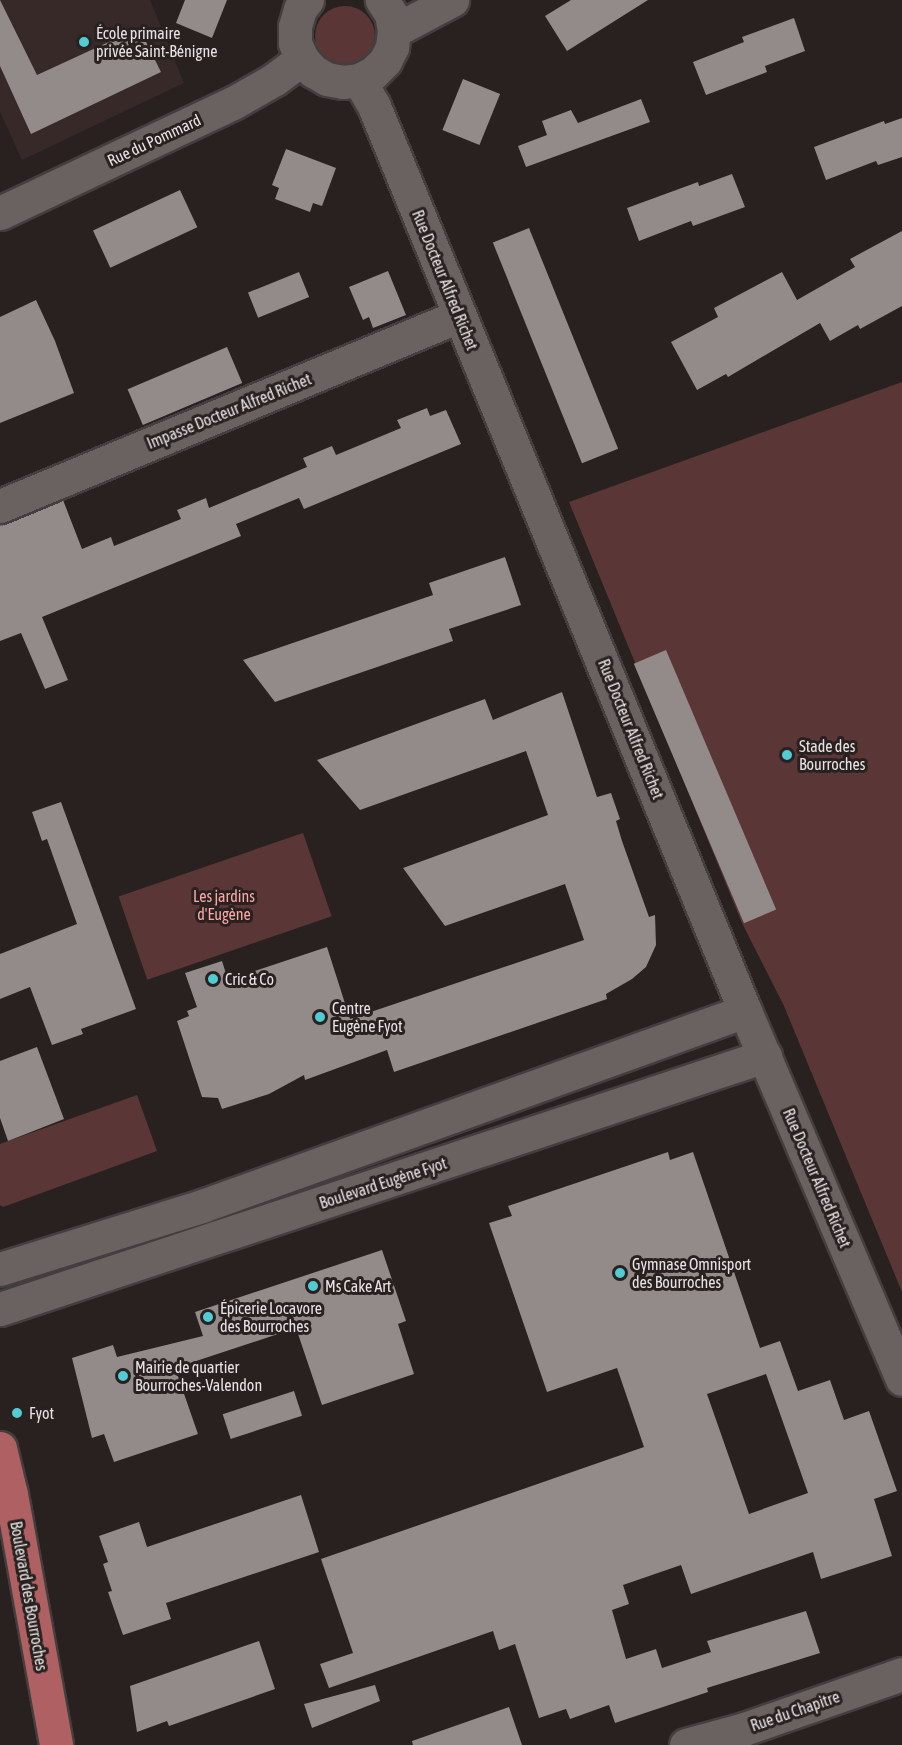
<!DOCTYPE html>
<meta charset="utf-8">
<style>
body{margin:0}
#map{position:relative;width:902px;height:1745px;overflow:hidden;background:#282120;font-family:"Asap Condensed",sans-serif}
div>[style]{position:absolute}
[style*='--x']{left:calc(var(--x)*1px);top:calc(var(--y)*1px);width:calc(var(--w)*1px);rotate:calc(var(--a)*1deg)}
.built>*{inset:0;background:#362928}
.green>*{inset:0;background:#5b3636;transform-origin:0 0}
.round{border-radius:50%}
.building>*{inset:0;background:#938a8a;transform-origin:0 0}
.roads{filter:drop-shadow(2px 0 #443e3e) drop-shadow(-2px 0 #443e3e) drop-shadow(0 2px #443e3e) drop-shadow(0 -2px #443e3e)}
.minor>*{height:33px;margin:-16.5px;padding:0 16.5px;transform-origin:16.5px;border-radius:16.5px;background:#6a6261}
.major>*{height:33px;margin:-16.5px;padding:0 16.5px;transform-origin:16.5px;border-radius:16.5px;background:#ae6062}
.dots>*{width:16px;height:16px;translate:-50% -50%;box-sizing:border-box;border:3px solid #282120;border-radius:50%}
span{translate:-50% -50%;white-space:nowrap;text-align:center;line-height:1.15;-webkit-text-stroke:6px #282120;paint-order:stroke}
.poi-label{font-size:16px;color:#e8e3e3}
.left{translate:0 -50%;text-align:left}
.street-label{font-size:16px;color:#e8e3e3}
.park-label{font-size:16px;color:#fda7a6}
</style>
<div id="map">
<div class="built">
<div style="clip-path:polygon(0 0,150px 0,184px 83px,22px 160px,0 112px)"></div>
</div>
<div class="green">
<div class="round" style="left:315px;top:6px;width:60px;height:60px"></div>
<div style="clip-path:polygon(902px 382px,902px 1292px,784px 1006px,742px 923px,569px 502px)"></div>
<div style="left:303px;top:833px;width:88px;height:195px;rotate:71deg"></div>
<div style="clip-path:polygon(137px 1095px,157px 1151px,3px 1207px,0 1205px,0 1144px)"></div>
</div>
<div class="building">
<div style="clip-path:polygon(0 0,37px 75px,139px 28px,161px 72px,31px 134px,0 66px)"></div>
<div style="clip-path:polygon(185px 0,227px 0,212px 38px,176px 23px)"></div>
<div style="clip-path:polygon(571px 0,648px 0,567px 51px,545px 16px)"></div>
<div style="clip-path:polygon(794px 18px,805px 51px,765px 66px,767px 72px,706px 95px,693px 62px,744px 42px,742px 37px)"></div>
<div style="left:463px;top:79px;width:40px;height:55px;rotate:22deg"></div>
<div style="clip-path:polygon(641px 99px,650px 122px,526px 167px,518px 146px,547px 135px,542px 121px,571px 110px,578px 123px)"></div>
<div style="clip-path:polygon(902px 118px,902px 157px,878px 165px,876px 161px,826px 180px,814px 147px,884px 121px,885px 124px)"></div>
<div style="clip-path:polygon(286px 149px,336px 168px,322px 206px,313px 203px,310px 212px,275px 199px,279px 188px,272px 185px)"></div>
<div style="clip-path:polygon(732px 174px,745px 207px,693px 226px,691px 221px,639px 241px,627px 208px,698px 182px,699px 186px)"></div>
<div style="left:180px;top:190px;width:41px;height:96px;rotate:65deg"></div>
<div style="left:529px;top:228px;width:238px;height:39px;rotate:68deg"></div>
<div style="clip-path:polygon(902px 231px,902px 306px,860px 329px,858px 325px,830px 341px,820px 323px,728px 377px,726px 374px,697px 390px,671px 342px,718px 317px,714px 308px,782px 272px,797px 300px,855px 267px,850px 259px)"></div>
<div style="clip-path:polygon(388px 271px,406px 315px,373px 328px,369px 317px,363px 320px,349px 287px)"></div>
<div style="left:299px;top:272px;width:27px;height:55px;rotate:68deg"></div>
<div style="clip-path:polygon(36px 300px,55px 341px,74px 393px,0 423px,0 317px)"></div>
<div style="left:227px;top:347px;width:39px;height:108px;rotate:67deg"></div>
<div style="clip-path:polygon(427px 408px,430px 416px,446px 410px,461px 444px,304px 509px,299px 498px,236px 524px,241px 536px,42px 617px,68px 680px,45px 689px,21px 633px,0 641px,0 524px,63px 500px,82px 549px,111px 537px,114px 546px,181px 519px,177px 510px,206px 498px,209px 508px,307px 467px,303px 458px,332px 446px,336px 455px,401px 428px,397px 420px)"></div>
<div style="clip-path:polygon(505px 557px,521px 605px,449px 629px,453px 641px,275px 702px,243px 660px,433px 595px,429px 583px)"></div>
<div style="left:666px;top:650px;width:282px;height:35px;rotate:67deg"></div>
<div style="clip-path:polygon(562px 692px,597px 797px,611px 793px,620px 819px,616px 821px,622px 841px,649px 917px,655px 915px,656px 945px,646px 967px,632px 979px,606px 994px,607px 999px,394px 1072px,387px 1050px,305px 1080px,304px 1075px,269px 1094px,222px 1109px,218px 1098px,202px 1097px,177px 1021px,189px 1016px,187px 1011px,197px 1007px,185px 973px,222px 961px,228px 980px,327px 947px,350px 1019px,584px 940px,565px 884px,445px 926px,403px 868px,548px 815px,526px 751px,360px 810px,317px 760px,485px 699px,493px 720px)"></div>
<div style="clip-path:polygon(61px 802px,136px 1009px,81px 1029px,83px 1034px,52px 1045px,30px 987px,0 999px,0 954px,77px 924px,47px 839px,42px 841px,32px 812px)"></div>
<div style="clip-path:polygon(37px 1047px,64px 1119px,8px 1141px,0 1118px,0 1061px)"></div>
<div style="clip-path:polygon(evenodd,668px 1152px,670px 1160px,693px 1152px,760px 1348px,780px 1341px,798px 1391px,830px 1380px,844px 1420px,869px 1411px,897px 1491px,874px 1499px,892px 1556px,821px 1579px,813px 1552px,691px 1594px,681px 1565px,623px 1585px,629px 1604px,612px 1610px,626px 1659px,656px 1649px,662px 1668px,711px 1652px,707px 1641px,806px 1611px,820px 1653px,707px 1688px,708px 1692px,615px 1723px,609px 1705px,570px 1719px,566px 1709px,539px 1718px,515px 1644px,499px 1650px,493px 1631px,329px 1688px,320px 1664px,353px 1653px,321px 1559px,644px 1447px,617px 1368px,547px 1392px,489px 1223px,512px 1216px,508px 1206px,668px 1152px,766px 1374px,808px 1493px,749px 1514px,707px 1394px,766px 1374px)"></div>
<div style="clip-path:polygon(382px 1250px,406px 1321px,398px 1324px,414px 1374px,322px 1405px,296px 1328px,175px 1368px,198px 1434px,114px 1462px,104px 1434px,92px 1438px,72px 1358px,113px 1345px,117px 1357px,203px 1336px,195px 1312px)"></div>
<div style="left:294px;top:1391px;width:26px;height:75px;rotate:72deg"></div>
<div style="clip-path:polygon(301px 1495px,319px 1552px,166px 1603px,171px 1619px,123px 1635px,108px 1592px,112px 1591px,103px 1564px,108px 1562px,99px 1536px,139px 1522px,147px 1547px)"></div>
<div style="clip-path:polygon(259px 1641px,275px 1689px,169px 1726px,167px 1721px,137px 1732px,130px 1686px)"></div>
<div style="clip-path:polygon(375px 1685px,380px 1701px,312px 1728px,304px 1704px)"></div>
<div style="clip-path:polygon(509px 1707px,522px 1745px,413px 1745px,412px 1741px)"></div>
</div>
<div class="roads">
<div class="minor">
<div style="--x:307;--y:0;--w:11;--a:128"></div>
<div style="--x:300;--y:9;--w:18;--a:106"></div>
<div style="--x:295;--y:26;--w:17;--a:90"></div>
<div style="--x:295;--y:43;--w:17;--a:66"></div>
<div style="--x:302;--y:59;--w:16;--a:47"></div>
<div style="--x:313;--y:71;--w:16;--a:30"></div>
<div style="--x:327;--y:79;--w:16;--a:11"></div>
<div style="--x:343;--y:82;--w:16;--a:-7"></div>
<div style="--x:359;--y:80;--w:16;--a:-27"></div>
<div style="--x:373;--y:73;--w:17;--a:-45"></div>
<div style="--x:385;--y:61;--w:16;--a:-63"></div>
<div style="--x:392;--y:47;--w:16;--a:-83"></div>
<div style="--x:394;--y:31;--w:17;--a:-100"></div>
<div style="--x:391;--y:14;--w:17;--a:-123"></div>
<div style="--x:394;--y:31;--w:66;--a:-28.1"></div>
<div style="--x:359;--y:80;--w:30;--a:60"></div>
<div style="--x:374;--y:106;--w:978;--a:67.71"></div>
<div style="--x:745;--y:1011;--w:400;--a:66.9"></div>
<div style="--x:0;--y:213;--w:258;--a:-25.3"></div>
<div style="--x:233;--y:103;--w:48;--a:-29.7"></div>
<div style="--x:275;--y:79;--w:34;--a:-37"></div>
<div style="--x:0;--y:506;--w:497;--a:-22.5"></div>
<div style="--x:0;--y:1269;--w:212;--a:-17.3"></div>
<div style="--x:202;--y:1206;--w:577;--a:-19.75"></div>
<div style="--x:0;--y:1309;--w:806;--a:-18.3"></div>
<div style="--x:686;--y:1745;--w:60;--a:-15.4"></div>
<div style="--x:744;--y:1729;--w:167;--a:-19.2"></div>
</div>
<div class="major">
<div style="--x:0;--y:1448;--w:47;--a:76.6"></div>
<div style="--x:11;--y:1494;--w:255;--a:79.8"></div>
</div>
</div>
<div class="dots">
<div style="left:84px;top:42px;background:#51ccd3"></div>
<div style="left:787px;top:755px;background:#51ccd3"></div>
<div style="left:213px;top:979px;background:#51ccd3"></div>
<div style="left:320px;top:1017px;background:#51ccd3"></div>
<div style="left:620px;top:1273px;background:#51ccd3"></div>
<div style="left:313px;top:1286px;background:#51ccd3"></div>
<div style="left:208px;top:1317px;background:#51ccd3"></div>
<div style="left:123px;top:1376px;background:#51ccd3"></div>
<div style="left:17px;top:1413px;background:#51ccd3"></div>
</div>
<div class="poi-label">
<span class="left" style="left:96px;top:42px">École primaire<br>privée Saint-Bénigne</span>
<span class="left" style="left:799px;top:755px">Stade des<br>Bourroches</span>
<span class="left" style="left:225px;top:979px">Cric &amp; Co</span>
<span class="left" style="left:332px;top:1017px">Centre<br>Eugène Fyot</span>
<span class="left" style="left:632px;top:1273px">Gymnase Omnisport<br>des Bourroches</span>
<span class="left" style="left:325px;top:1286px">Ms Cake Art</span>
<span class="left" style="left:220px;top:1317px">Épicerie Locavore<br>des Bourroches</span>
<span class="left" style="left:135px;top:1376px">Mairie de quartier<br>Bourroches-Valendon</span>
<span class="left" style="left:29px;top:1413px">Fyot</span>
</div>
<div class="street-label">
<span style="left:154px;top:140px;rotate:-25deg">Rue du Pommard</span>
<span style="left:445px;top:280px;rotate:68deg">Rue Docteur Alfred Richet</span>
<span style="left:229px;top:411px;rotate:-22deg">Impasse Docteur Alfred Richet</span>
<span style="left:631px;top:729px;rotate:68deg">Rue Docteur Alfred Richet</span>
<span style="left:817px;top:1178px;rotate:67deg">Rue Docteur Alfred Richet</span>
<span style="left:383px;top:1183px;rotate:-18deg">Boulevard Eugène Fyot</span>
<span style="left:29px;top:1596px;rotate:80deg">Boulevard des Bourroches</span>
<span style="left:795px;top:1711px;rotate:-19deg">Rue du Chapitre</span>
</div>
<div class="park-label">
<span style="left:224px;top:905px">Les jardins<br>d'Eugène</span>
</div>
</div>
